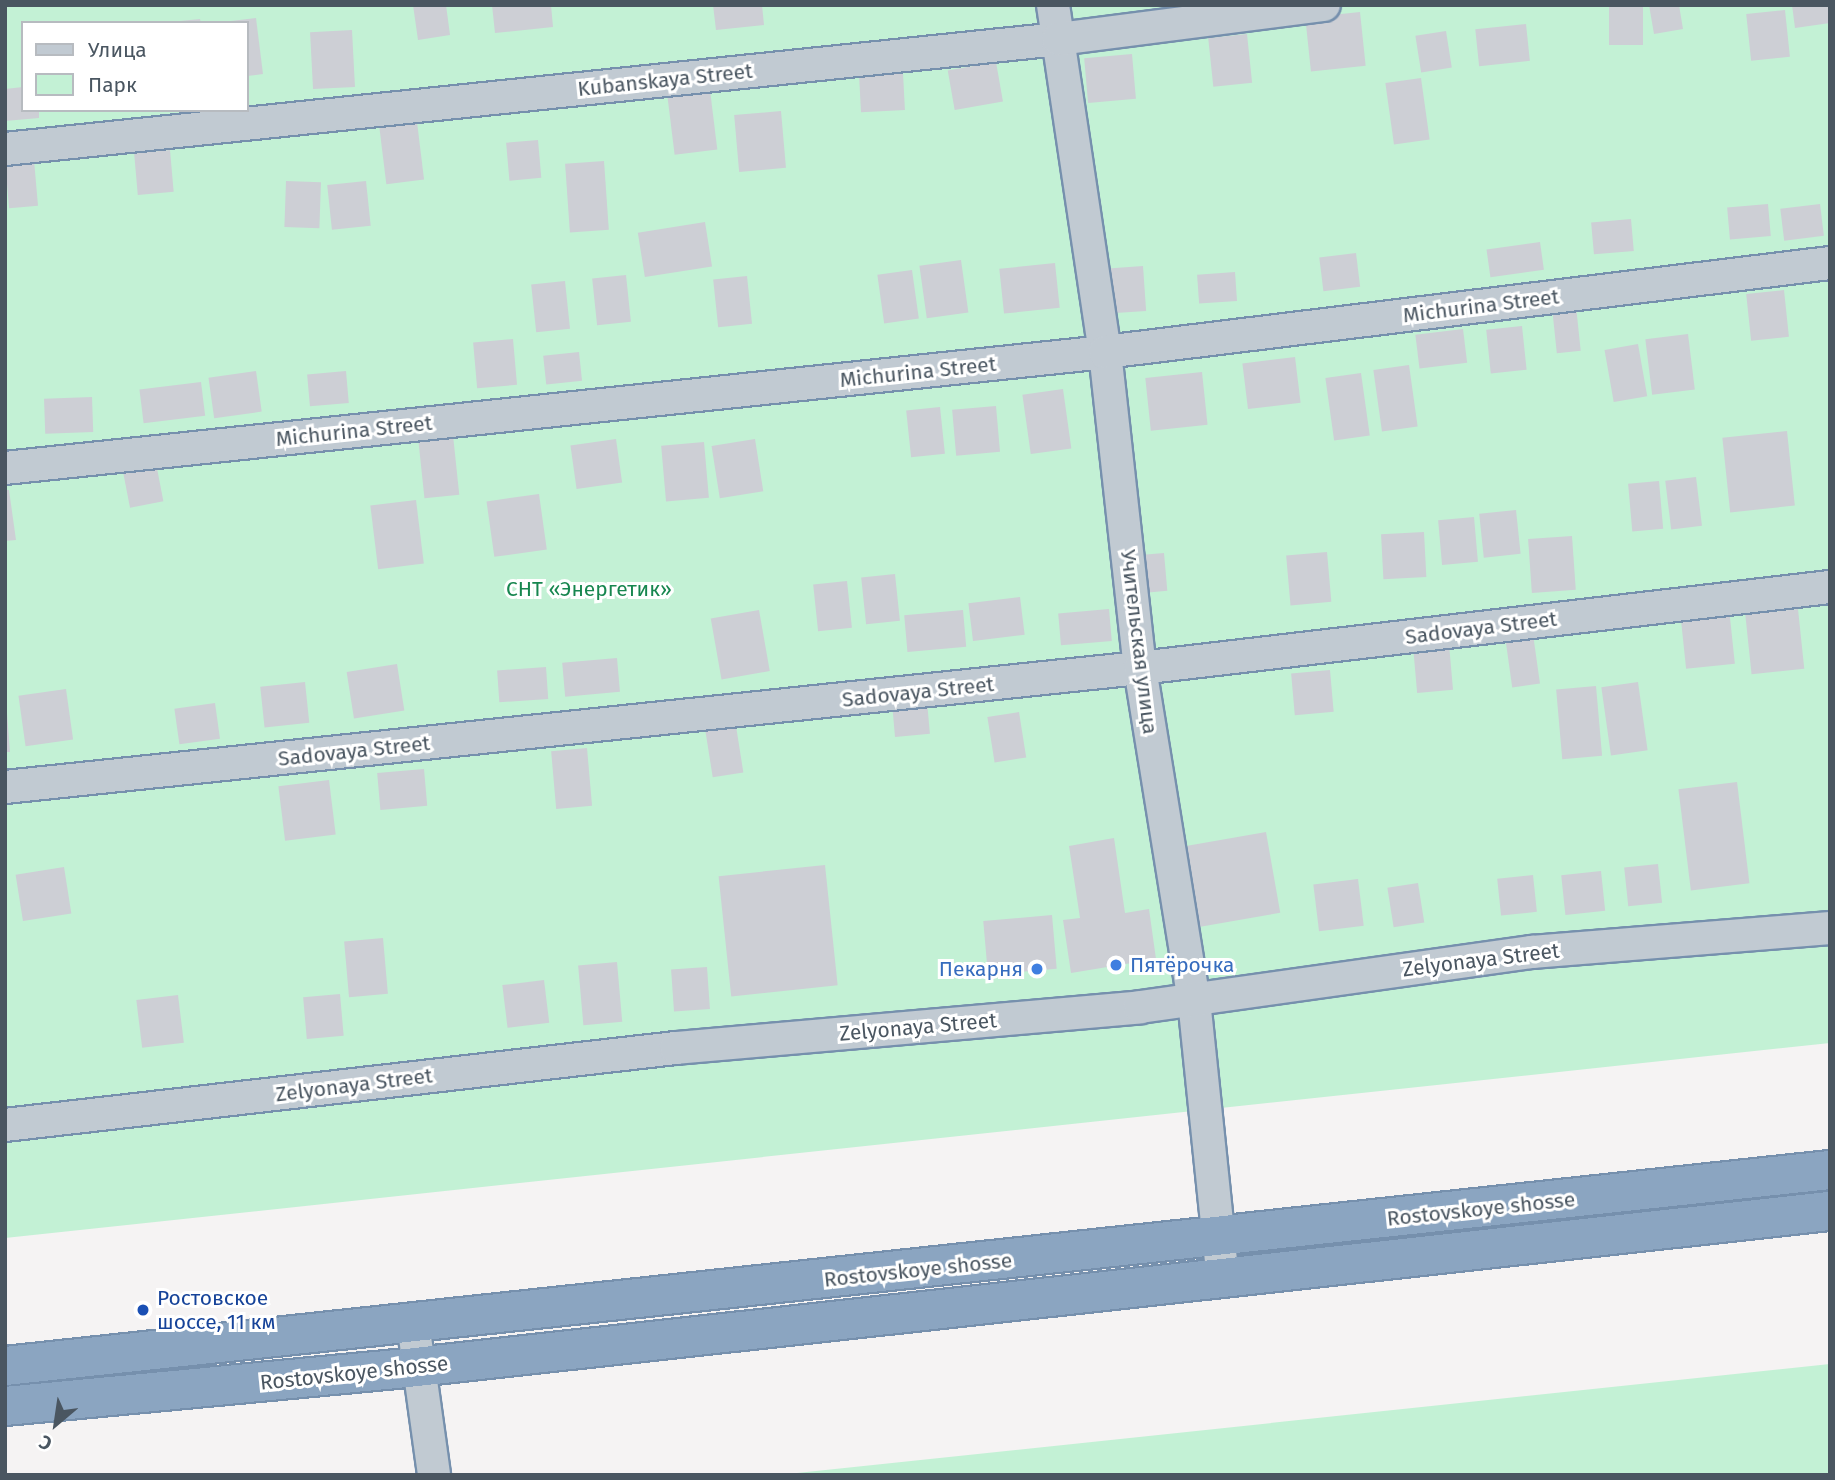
<!DOCTYPE html>
<meta charset="utf-8">
<style>
body{margin:0}
#map{position:relative;width:1835px;height:1480px;overflow:hidden;background:#f5f3f3;font-family:"Fira Sans",sans-serif}
div>[style]{position:absolute}
[style*='--x']{left:calc(var(--x)*1px);top:calc(var(--y)*1px);width:calc(var(--w)*1px);rotate:calc(var(--a)*1deg)}
.green>*{inset:0;background:#c3f1d5}
.building>*{inset:0;background:#cdcfd5;transform-origin:0 0}
.roads{filter:drop-shadow(2px 0 #7690ad) drop-shadow(-2px 0 #7690ad) drop-shadow(0 2px #7690ad) drop-shadow(0 -2px #7690ad)}
.minor>*{height:32px;margin:-16px;padding:0 16px;transform-origin:16px;border-radius:16px;background:#c1cad2}
.highway>*{height:38px;margin:-19px;padding:0 19px;transform-origin:19px;border-radius:19px;background:#8ba5c1}
.dots>*{width:19px;height:19px;translate:-50% -50%;box-sizing:border-box;border:4px solid #fff;border-radius:50%}
span{translate:-50% -50%;white-space:nowrap;text-align:center;line-height:1.15;-webkit-text-stroke:6px #fff;paint-order:stroke}
.street-label{font-size:21px;color:#4a5661}
.park-label{font-size:21px;color:#17864f}
.shop-label{font-size:21px;color:#366cbe}
.left{translate:0 -50%;text-align:left}
.right{translate:-100% -50%;text-align:right}
.transit-label{font-size:21px;color:#164399}
.frame{position:absolute;inset:0;border:7px solid #4a5661;pointer-events:none}
.legend{position:absolute;left:21px;top:21px;width:228px;height:91px;box-sizing:border-box;background:#fff;border:2px solid #b7bbc0;margin:0;padding:9px 12px;list-style:none;font-size:21px;color:#4a5661}
.legend li{display:flex;align-items:center;gap:14px;height:35px}
.legend b{width:35px;border:2px solid #b7bbc0}
.north{position:absolute;left:21px;top:1389px;width:70px;height:70px;-webkit-text-stroke:5px #fff;paint-order:stroke;rotate:209deg;font-size:19px;font-weight:700;line-height:28px;text-align:center;color:#4a5661}
.north::after{content:'';display:block;margin:auto;width:24px;height:32px;background:#4a5661;clip-path:polygon(50% 0,100% 100%,50% 72%,0 100%)}
</style>
<div id="map">
<div class="green">
<div style="clip-path:polygon(evenodd,5px 5px,1830px 5px,1830px 1043px,5px 1238px,5px 5px,23px 23px,247px 23px,247px 110px,23px 110px,23px 23px)"></div>
<div style="clip-path:polygon(1830px 1364px,1830px 1475px,778px 1475px)"></div>
</div>
<div class="building">
<div style="clip-path:polygon(413px 5px,446px 5px,450px 35px,418px 40px)"></div>
<div style="clip-path:polygon(492px 5px,551px 5px,553px 27px,495px 33px)"></div>
<div style="clip-path:polygon(713px 5px,762px 5px,764px 25px,716px 30px)"></div>
<div style="left:1609px;top:5px;width:34px;height:40px"></div>
<div style="clip-path:polygon(1649px 5px,1679px 5px,1683px 29px,1654px 34px)"></div>
<div style="clip-path:polygon(1792px 5px,1829px 5px,1830px 23px,1795px 28px)"></div>
<div style="left:1785px;top:10px;width:47px;height:39px;rotate:84deg"></div>
<div style="left:1360px;top:12px;width:54px;height:55px;rotate:84deg"></div>
<div style="clip-path:polygon(256px 18px,263px 74px,247px 76px,247px 23px,231px 21px)"></div>
<div style="clip-path:polygon(200px 19px,201px 23px,180px 23px,180px 21px)"></div>
<div style="left:1526px;top:24px;width:37px;height:51px;rotate:84deg"></div>
<div style="left:352px;top:30px;width:57px;height:42px;rotate:87deg"></div>
<div style="left:1446px;top:31px;width:37px;height:31px;rotate:81deg"></div>
<div style="left:1247px;top:34px;width:49px;height:39px;rotate:84deg"></div>
<div style="left:1132px;top:54px;width:45px;height:48px;rotate:85deg"></div>
<div style="left:996px;top:62px;width:40px;height:49px;rotate:80deg"></div>
<div style="left:903px;top:73px;width:37px;height:44px;rotate:87deg"></div>
<div style="left:1421px;top:78px;width:62px;height:36px;rotate:82deg"></div>
<div style="clip-path:polygon(23px 87px,23px 110px,39px 110px,39px 118px,5px 121px,5px 89px)"></div>
<div style="left:710px;top:90px;width:60px;height:43px;rotate:83deg"></div>
<div style="left:781px;top:111px;width:57px;height:47px;rotate:85deg"></div>
<div style="left:417px;top:122px;width:58px;height:38px;rotate:83deg"></div>
<div style="left:538px;top:140px;width:38px;height:32px;rotate:85deg"></div>
<div style="left:170px;top:150px;width:42px;height:36px;rotate:85deg"></div>
<div style="left:34px;top:160px;width:46px;height:29px;rotate:85deg"></div>
<div style="left:604px;top:161px;width:69px;height:39px;rotate:86deg"></div>
<div style="left:286px;top:181px;width:35px;height:46px;rotate:2deg"></div>
<div style="left:366px;top:181px;width:45px;height:39px;rotate:84deg"></div>
<div style="left:1768px;top:204px;width:32px;height:41px;rotate:85deg"></div>
<div style="left:1820px;top:204px;width:32px;height:40px;rotate:83deg"></div>
<div style="left:1631px;top:219px;width:32px;height:40px;rotate:85deg"></div>
<div style="left:705px;top:222px;width:45px;height:68px;rotate:81deg"></div>
<div style="left:1540px;top:242px;width:28px;height:54px;rotate:82deg"></div>
<div style="left:1356px;top:253px;width:34px;height:37px;rotate:83deg"></div>
<div style="left:961px;top:260px;width:53px;height:42px;rotate:82deg"></div>
<div style="left:1055px;top:263px;width:45px;height:56px;rotate:84deg"></div>
<div style="left:1143px;top:266px;width:45px;height:42px;rotate:86deg"></div>
<div style="left:912px;top:270px;width:49px;height:35px;rotate:82deg"></div>
<div style="left:1235px;top:272px;width:29px;height:38px;rotate:86deg"></div>
<div style="left:626px;top:275px;width:47px;height:34px;rotate:84deg"></div>
<div style="left:747px;top:276px;width:48px;height:34px;rotate:84deg"></div>
<div style="left:565px;top:281px;width:48px;height:34px;rotate:84deg"></div>
<div style="left:1784px;top:290px;width:47px;height:38px;rotate:84deg"></div>
<div style="left:1576px;top:306px;width:45px;height:24px;rotate:84deg"></div>
<div style="left:1522px;top:326px;width:44px;height:36px;rotate:84deg"></div>
<div style="left:1463px;top:329px;width:34px;height:48px;rotate:83deg"></div>
<div style="left:1688px;top:334px;width:56px;height:43px;rotate:83deg"></div>
<div style="left:513px;top:339px;width:46px;height:40px;rotate:85deg"></div>
<div style="left:1638px;top:344px;width:53px;height:34px;rotate:80deg"></div>
<div style="left:579px;top:352px;width:29px;height:36px;rotate:84deg"></div>
<div style="left:1295px;top:357px;width:46px;height:53px;rotate:83deg"></div>
<div style="left:1409px;top:365px;width:62px;height:36px;rotate:82deg"></div>
<div style="left:256px;top:371px;width:41px;height:48px;rotate:82deg"></div>
<div style="left:346px;top:371px;width:32px;height:39px;rotate:85deg"></div>
<div style="left:1202px;top:372px;width:53px;height:57px;rotate:84deg"></div>
<div style="left:1361px;top:373px;width:63px;height:36px;rotate:82deg"></div>
<div style="left:201px;top:382px;width:34px;height:62px;rotate:83deg"></div>
<div style="left:1063px;top:389px;width:60px;height:41px;rotate:82deg"></div>
<div style="left:92px;top:397px;width:35px;height:48px;rotate:88deg"></div>
<div style="left:996px;top:406px;width:46px;height:44px;rotate:85deg"></div>
<div style="left:940px;top:407px;width:47px;height:34px;rotate:84deg"></div>
<div style="left:1787px;top:431px;width:75px;height:65px;rotate:84deg"></div>
<div style="left:453px;top:435px;width:60px;height:35px;rotate:84deg"></div>
<div style="left:616px;top:439px;width:44px;height:46px;rotate:82deg"></div>
<div style="left:755px;top:439px;width:53px;height:44px;rotate:81deg"></div>
<div style="left:704px;top:442px;width:56px;height:43px;rotate:85deg"></div>
<div style="left:155px;top:458px;width:44px;height:34px;rotate:79deg"></div>
<div style="left:1696px;top:477px;width:49px;height:31px;rotate:83deg"></div>
<div style="left:1659px;top:481px;width:48px;height:31px;rotate:85deg"></div>
<div style="clip-path:polygon(5px 490px,9px 490px,16px 540px,5px 541px)"></div>
<div style="left:539px;top:494px;width:56px;height:53px;rotate:82deg"></div>
<div style="left:416px;top:500px;width:64px;height:46px;rotate:83deg"></div>
<div style="left:1516px;top:510px;width:44px;height:37px;rotate:84deg"></div>
<div style="left:1474px;top:517px;width:45px;height:36px;rotate:85deg"></div>
<div style="left:1424px;top:532px;width:45px;height:43px;rotate:87deg"></div>
<div style="left:1572px;top:536px;width:54px;height:44px;rotate:86deg"></div>
<div style="left:1327px;top:552px;width:50px;height:41px;rotate:85deg"></div>
<div style="left:1164px;top:553px;width:38px;height:30px;rotate:85deg"></div>
<div style="left:895px;top:574px;width:47px;height:34px;rotate:84deg"></div>
<div style="left:847px;top:581px;width:47px;height:34px;rotate:84deg"></div>
<div style="left:1020px;top:597px;width:38px;height:52px;rotate:83deg"></div>
<div style="left:1729px;top:608px;width:56px;height:49px;rotate:84deg"></div>
<div style="left:1109px;top:609px;width:32px;height:51px;rotate:85deg"></div>
<div style="left:1798px;top:609px;width:60px;height:53px;rotate:84deg"></div>
<div style="left:759px;top:610px;width:62px;height:49px;rotate:80deg"></div>
<div style="left:963px;top:610px;width:37px;height:59px;rotate:85deg"></div>
<div style="left:1533px;top:634px;width:50px;height:28px;rotate:82deg"></div>
<div style="left:1449px;top:644px;width:46px;height:36px;rotate:85deg"></div>
<div style="left:617px;top:658px;width:34px;height:55px;rotate:85deg"></div>
<div style="left:397px;top:664px;width:47px;height:51px;rotate:81deg"></div>
<div style="left:546px;top:667px;width:32px;height:49px;rotate:86deg"></div>
<div style="left:1330px;top:670px;width:42px;height:39px;rotate:85deg"></div>
<div style="left:305px;top:682px;width:41px;height:45px;rotate:84deg"></div>
<div style="left:1638px;top:682px;width:69px;height:37px;rotate:82deg"></div>
<div style="left:1596px;top:686px;width:70px;height:40px;rotate:85deg"></div>
<div style="left:66px;top:689px;width:51px;height:48px;rotate:82deg"></div>
<div style="left:927px;top:701px;width:33px;height:35px;rotate:85deg"></div>
<div style="left:215px;top:703px;width:36px;height:41px;rotate:82deg"></div>
<div style="left:1019px;top:712px;width:46px;height:32px;rotate:81deg"></div>
<div style="clip-path:polygon(5px 713px,7px 713px,10px 752px,5px 752px)"></div>
<div style="left:736px;top:726px;width:47px;height:31px;rotate:81deg"></div>
<div style="left:587px;top:748px;width:58px;height:36px;rotate:85deg"></div>
<div style="left:424px;top:769px;width:37px;height:47px;rotate:85deg"></div>
<div style="left:329px;top:780px;width:55px;height:51px;rotate:83deg"></div>
<div style="left:1737px;top:782px;width:102px;height:59px;rotate:83deg"></div>
<div style="left:1266px;top:832px;width:82px;height:84px;rotate:80deg"></div>
<div style="clip-path:polygon(1114px 838px,1125px 913px,1149px 909px,1156px 959px,1071px 973px,1063px 920px,1080px 918px,1069px 846px)"></div>
<div style="left:1658px;top:864px;width:39px;height:34px;rotate:84deg"></div>
<div style="left:825px;top:865px;width:121px;height:107px;rotate:84deg"></div>
<div style="left:64px;top:867px;width:47px;height:49px;rotate:81deg"></div>
<div style="left:1601px;top:871px;width:40px;height:40px;rotate:84deg"></div>
<div style="left:1533px;top:875px;width:37px;height:36px;rotate:84deg"></div>
<div style="left:1358px;top:879px;width:47px;height:45px;rotate:83deg"></div>
<div style="left:1418px;top:883px;width:40px;height:31px;rotate:81deg"></div>
<div style="left:1052px;top:915px;width:54px;height:69px;rotate:85deg"></div>
<div style="left:383px;top:938px;width:56px;height:39px;rotate:85deg"></div>
<div style="left:617px;top:962px;width:60px;height:39px;rotate:85deg"></div>
<div style="left:707px;top:967px;width:42px;height:36px;rotate:86deg"></div>
<div style="left:544px;top:980px;width:43px;height:42px;rotate:83deg"></div>
<div style="left:340px;top:994px;width:42px;height:37px;rotate:85deg"></div>
<div style="left:178px;top:995px;width:48px;height:42px;rotate:83deg"></div>
</div>
<div class="roads">
<div class="minor">
<div style="--x:1053;--y:5;--w:351;--a:81.5"></div>
<div style="--x:1105;--y:352;--w:318;--a:83.7"></div>
<div style="--x:1140;--y:668;--w:336;--a:80.8"></div>
<div style="--x:1194;--y:1000;--w:281;--a:84.1"></div>
<div style="--x:5;--y:149;--w:1059;--a:-5.96"></div>
<div style="--x:1058;--y:39;--w:268;--a:-7.3"></div>
<div style="--x:5;--y:468;--w:1106;--a:-6.02"></div>
<div style="--x:1105;--y:352;--w:730;--a:-7"></div>
<div style="--x:5;--y:787;--w:1141;--a:-5.99"></div>
<div style="--x:1140;--y:668;--w:695;--a:-6.7"></div>
<div style="--x:5;--y:1125;--w:675;--a:-6.55"></div>
<div style="--x:676;--y:1048;--w:466;--a:-5"></div>
<div style="--x:1140;--y:1007;--w:396;--a:-8"></div>
<div style="--x:1532;--y:952;--w:299;--a:-4.6"></div>
<div style="--x:413;--y:1323;--w:153;--a:82.1"></div>
</div>
<div class="highway">
<div style="--x:5;--y:1366;--w:1835;--a:-6.13"></div>
<div style="--x:5;--y:1406;--w:413;--a:-5.4"></div>
<div style="--x:416;--y:1367;--w:1423;--a:-6.3"></div>
</div>
</div>
<div class="dots">
<div style="left:1116px;top:965px;background:#3f7fe0"></div>
<div style="left:1037px;top:969px;background:#3f7fe0"></div>
<div style="left:143px;top:1310px;background:#1a4fb4"></div>
</div>
<div class="street-label">
<span style="left:665px;top:80px;rotate:-6deg">Kubanskaya Street</span>
<span style="left:1481px;top:306px;rotate:-7deg">Michurina Street</span>
<span style="left:918px;top:372px;rotate:-6deg">Michurina Street</span>
<span style="left:354px;top:431px;rotate:-6deg">Michurina Street</span>
<span style="left:1481px;top:628px;rotate:-7deg">Sadovaya Street</span>
<span style="left:1139px;top:642px;rotate:83deg">Учительская улица</span>
<span style="left:918px;top:692px;rotate:-6deg">Sadovaya Street</span>
<span style="left:354px;top:751px;rotate:-6deg">Sadovaya Street</span>
<span style="left:1481px;top:960px;rotate:-7deg">Zelyonaya Street</span>
<span style="left:918px;top:1027px;rotate:-5deg">Zelyonaya Street</span>
<span style="left:354px;top:1085px;rotate:-7deg">Zelyonaya Street</span>
<span style="left:1481px;top:1209px;rotate:-6deg">Rostovskoye shosse</span>
<span style="left:918px;top:1270px;rotate:-6deg">Rostovskoye shosse</span>
<span style="left:354px;top:1373px;rotate:-6deg">Rostovskoye shosse</span>
</div>
<div class="park-label">
<span style="left:589px;top:589px">СНТ «Энергетик»</span>
</div>
<div class="shop-label">
<span class="left" style="left:1130px;top:965px">Пятёрочка</span>
<span class="right" style="left:1023px;top:969px">Пекарня</span>
</div>
<div class="transit-label">
<span class="left" style="left:157px;top:1310px">Ростовское<br>шоссе, 11 км</span>
</div>
<div class="frame"></div>
<ul class="legend">
<li><b style="height:9px;background:#c1cad2"></b>Улица</li>
<li><b style="height:19px;background:#c3f1d5"></b>Парк</li>
</ul>
<div class="north">С</div>
</div>
